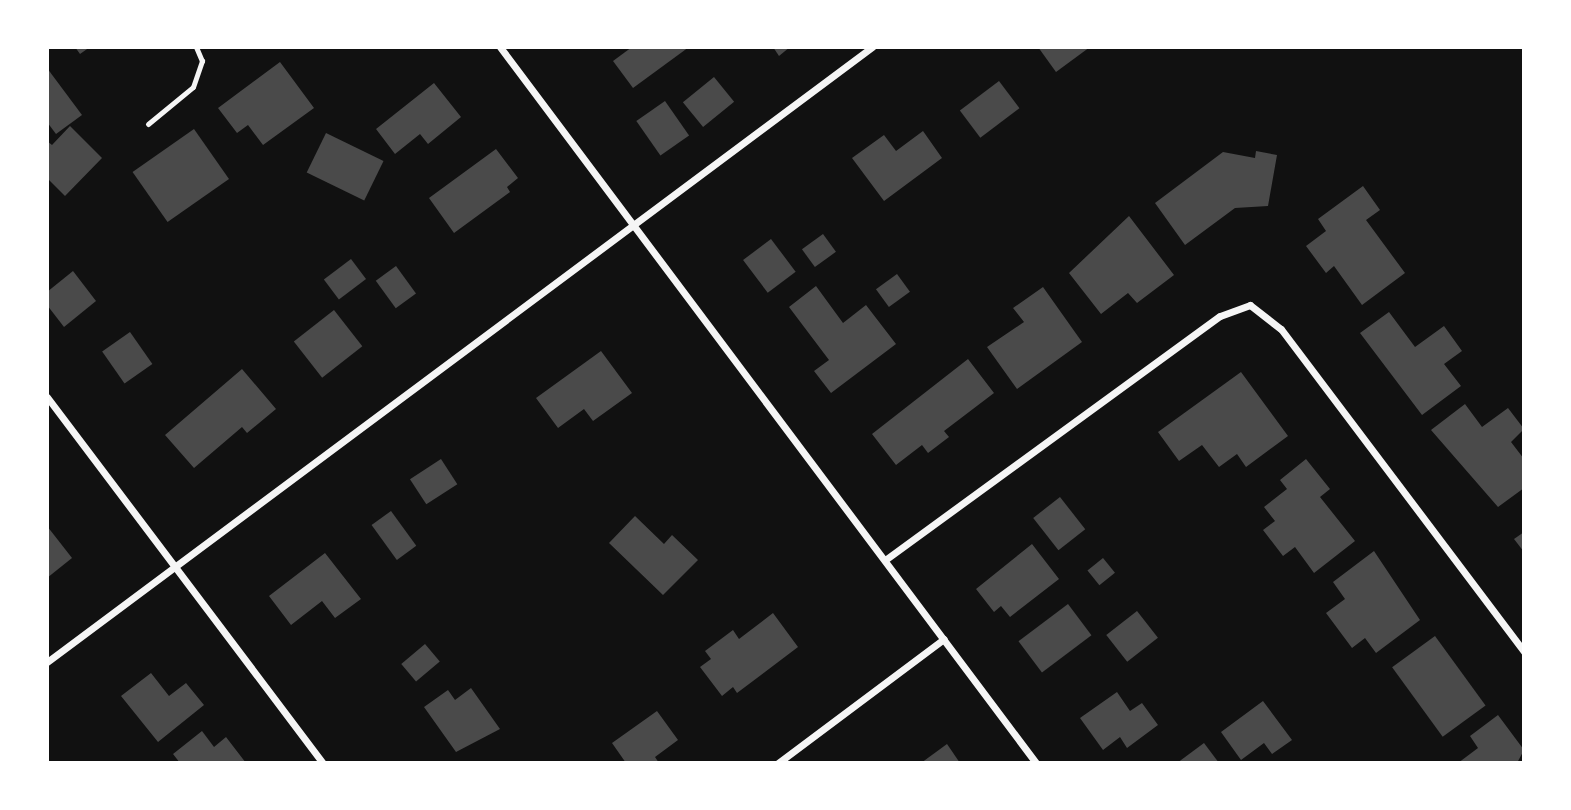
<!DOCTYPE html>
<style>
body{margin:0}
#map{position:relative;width:1571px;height:810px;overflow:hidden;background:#111;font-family:Inter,sans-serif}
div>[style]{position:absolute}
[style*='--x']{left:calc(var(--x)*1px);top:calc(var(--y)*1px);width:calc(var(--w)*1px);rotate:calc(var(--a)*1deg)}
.building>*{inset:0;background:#4a4a4a;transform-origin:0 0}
.service>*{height:5px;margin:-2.5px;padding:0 2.5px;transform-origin:2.5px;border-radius:2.5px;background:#f5f5f5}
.minor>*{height:7px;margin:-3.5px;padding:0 3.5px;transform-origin:3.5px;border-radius:3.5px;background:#f5f5f5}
span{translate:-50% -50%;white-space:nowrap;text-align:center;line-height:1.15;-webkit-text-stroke:5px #fff;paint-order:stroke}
.frame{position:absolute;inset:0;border:49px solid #fff;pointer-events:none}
</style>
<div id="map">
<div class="building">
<div style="clip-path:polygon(75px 47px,90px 47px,80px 54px)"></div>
<div style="clip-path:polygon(632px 47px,689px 47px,633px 88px,613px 61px)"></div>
<div style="clip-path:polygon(773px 47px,790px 47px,779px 56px)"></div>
<div style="clip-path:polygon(1038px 47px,1090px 47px,1056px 72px)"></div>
<div style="clip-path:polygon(280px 62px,314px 108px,263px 145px,248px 125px,237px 133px,218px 108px)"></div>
<div style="clip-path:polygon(47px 68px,82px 115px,56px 134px,47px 122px)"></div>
<div style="left:714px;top:77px;width:32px;height:40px;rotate:51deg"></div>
<div style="left:999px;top:81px;width:34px;height:49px;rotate:53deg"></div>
<div style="clip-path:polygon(434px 83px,461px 117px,428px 144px,420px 134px,395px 154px,376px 129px)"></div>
<div style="left:665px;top:101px;width:42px;height:35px;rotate:55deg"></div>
<div style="clip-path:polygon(70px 126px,102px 158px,65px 196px,47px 178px,47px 141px,52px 145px)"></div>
<div style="left:194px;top:129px;width:61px;height:75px;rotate:55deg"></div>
<div style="clip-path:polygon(923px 131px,942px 158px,884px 201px,852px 158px,884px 135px,896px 151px)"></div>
<div style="left:326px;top:133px;width:64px;height:44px;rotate:26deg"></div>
<div style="clip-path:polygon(496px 149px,518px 178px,507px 187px,510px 192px,454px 233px,429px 198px)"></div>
<div style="clip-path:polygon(1256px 151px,1277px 155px,1268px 206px,1235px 208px,1185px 245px,1155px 203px,1223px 152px,1255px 158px)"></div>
<div style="clip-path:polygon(1363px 186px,1380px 210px,1366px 220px,1405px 273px,1362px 305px,1334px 266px,1326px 273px,1306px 246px,1326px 231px,1318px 219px)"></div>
<div style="clip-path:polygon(1129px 216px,1174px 275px,1137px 303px,1128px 293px,1101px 314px,1069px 273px)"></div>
<div style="left:823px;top:234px;width:22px;height:26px;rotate:54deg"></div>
<div style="left:771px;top:239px;width:41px;height:35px;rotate:53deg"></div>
<div style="left:351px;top:259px;width:25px;height:34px;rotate:53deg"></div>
<div style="left:396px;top:266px;width:34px;height:25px;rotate:54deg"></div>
<div style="clip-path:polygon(73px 271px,96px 301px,64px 327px,47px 305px,47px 292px)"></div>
<div style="left:897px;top:274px;width:22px;height:26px;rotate:54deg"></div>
<div style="clip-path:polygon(816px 286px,843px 323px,866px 305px,896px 344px,831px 393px,814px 371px,829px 360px,789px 307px)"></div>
<div style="clip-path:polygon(1043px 287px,1082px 342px,1017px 389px,987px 347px,1024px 322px,1013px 308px)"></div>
<div style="left:334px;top:310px;width:46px;height:51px;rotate:52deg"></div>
<div style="clip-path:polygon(1389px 312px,1415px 347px,1444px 326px,1462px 351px,1444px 364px,1461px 386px,1422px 415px,1360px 333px)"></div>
<div style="left:130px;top:332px;width:39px;height:34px;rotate:55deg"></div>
<div style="clip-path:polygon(601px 351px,632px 393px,593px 421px,584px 409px,558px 428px,536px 398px)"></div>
<div style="clip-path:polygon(968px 359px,994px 393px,944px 431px,949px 437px,928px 453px,922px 445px,896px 465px,872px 434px)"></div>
<div style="clip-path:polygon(242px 369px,276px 409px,247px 433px,242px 427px,194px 468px,165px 435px)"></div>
<div style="clip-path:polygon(1241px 372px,1288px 436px,1246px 467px,1237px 454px,1219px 467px,1202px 445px,1179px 461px,1158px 432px)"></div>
<div style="clip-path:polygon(1465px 404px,1482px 427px,1508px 408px,1524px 429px,1511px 442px,1524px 459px,1524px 488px,1498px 507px,1431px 430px)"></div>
<div style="left:441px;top:459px;width:30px;height:37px;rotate:57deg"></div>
<div style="clip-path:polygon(1306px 459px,1330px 489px,1320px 497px,1355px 541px,1314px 573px,1295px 547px,1283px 556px,1263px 530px,1275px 521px,1264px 507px,1287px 489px,1280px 480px)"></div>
<div style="left:1060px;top:497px;width:41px;height:34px;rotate:52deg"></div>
<div style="left:391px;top:511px;width:43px;height:24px;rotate:54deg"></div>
<div style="clip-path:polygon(635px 516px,664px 544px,672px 535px,698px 560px,663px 595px,609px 543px)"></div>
<div style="clip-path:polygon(47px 526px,72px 558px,47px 578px)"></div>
<div style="clip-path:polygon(1524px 532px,1524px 552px,1514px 539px)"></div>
<div style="clip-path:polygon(1032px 544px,1059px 579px,1010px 617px,1001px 606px,994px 612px,976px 589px)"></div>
<div style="clip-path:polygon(1374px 551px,1420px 620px,1376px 653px,1365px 638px,1352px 648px,1326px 613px,1345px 599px,1333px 582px)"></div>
<div style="clip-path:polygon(325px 553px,361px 599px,335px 618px,322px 601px,291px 625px,269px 596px)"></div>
<div style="left:1103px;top:558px;width:19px;height:20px;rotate:51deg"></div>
<div style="left:1068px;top:604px;width:39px;height:62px;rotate:53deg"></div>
<div style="left:1137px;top:611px;width:34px;height:39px;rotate:52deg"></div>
<div style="clip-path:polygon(773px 613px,798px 647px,737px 693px,733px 687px,722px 696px,700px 667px,711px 659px,705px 651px,733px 630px,739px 639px)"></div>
<div style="left:1435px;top:636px;width:86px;height:53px;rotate:54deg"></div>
<div style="left:425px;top:644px;width:23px;height:31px;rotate:50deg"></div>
<div style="clip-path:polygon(151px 673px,169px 696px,186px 683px,204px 705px,158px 742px,121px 696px)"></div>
<div style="clip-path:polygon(471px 688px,500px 729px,456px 752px,424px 707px,448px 690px,455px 700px)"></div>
<div style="clip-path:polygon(1117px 692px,1130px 711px,1142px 703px,1158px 725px,1127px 748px,1120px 737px,1103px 750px,1080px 718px)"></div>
<div style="clip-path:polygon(1263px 701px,1292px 740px,1272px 754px,1264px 743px,1241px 760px,1221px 732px)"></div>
<div style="clip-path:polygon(657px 711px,678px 740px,655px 757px,659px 763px,626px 763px,612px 743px)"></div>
<div style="clip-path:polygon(1498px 715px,1524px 750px,1517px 763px,1458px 763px,1478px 748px,1470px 736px)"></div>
<div style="clip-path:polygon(202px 731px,214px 747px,226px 737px,246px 763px,180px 763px,173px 754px)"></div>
<div style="clip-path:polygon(1204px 743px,1219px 763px,1177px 763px)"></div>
<div style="clip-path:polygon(947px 744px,960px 763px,921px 763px)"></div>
</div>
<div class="service">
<div style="--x:148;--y:124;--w:58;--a:-39.4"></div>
<div style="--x:193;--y:87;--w:28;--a:-71"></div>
<div style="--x:202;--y:61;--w:15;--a:-113"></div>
</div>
<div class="minor">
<div style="--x:500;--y:47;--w:894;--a:53.18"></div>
<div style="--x:47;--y:397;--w:458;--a:53"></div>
<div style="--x:885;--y:560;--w:414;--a:-36.1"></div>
<div style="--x:1220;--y:316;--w:32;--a:-20"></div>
<div style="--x:1250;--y:305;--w:39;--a:38"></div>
<div style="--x:1281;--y:329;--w:404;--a:53"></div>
<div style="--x:47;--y:662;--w:1029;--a:-36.7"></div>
<div style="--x:778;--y:763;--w:207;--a:-36.8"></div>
</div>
<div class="frame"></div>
</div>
